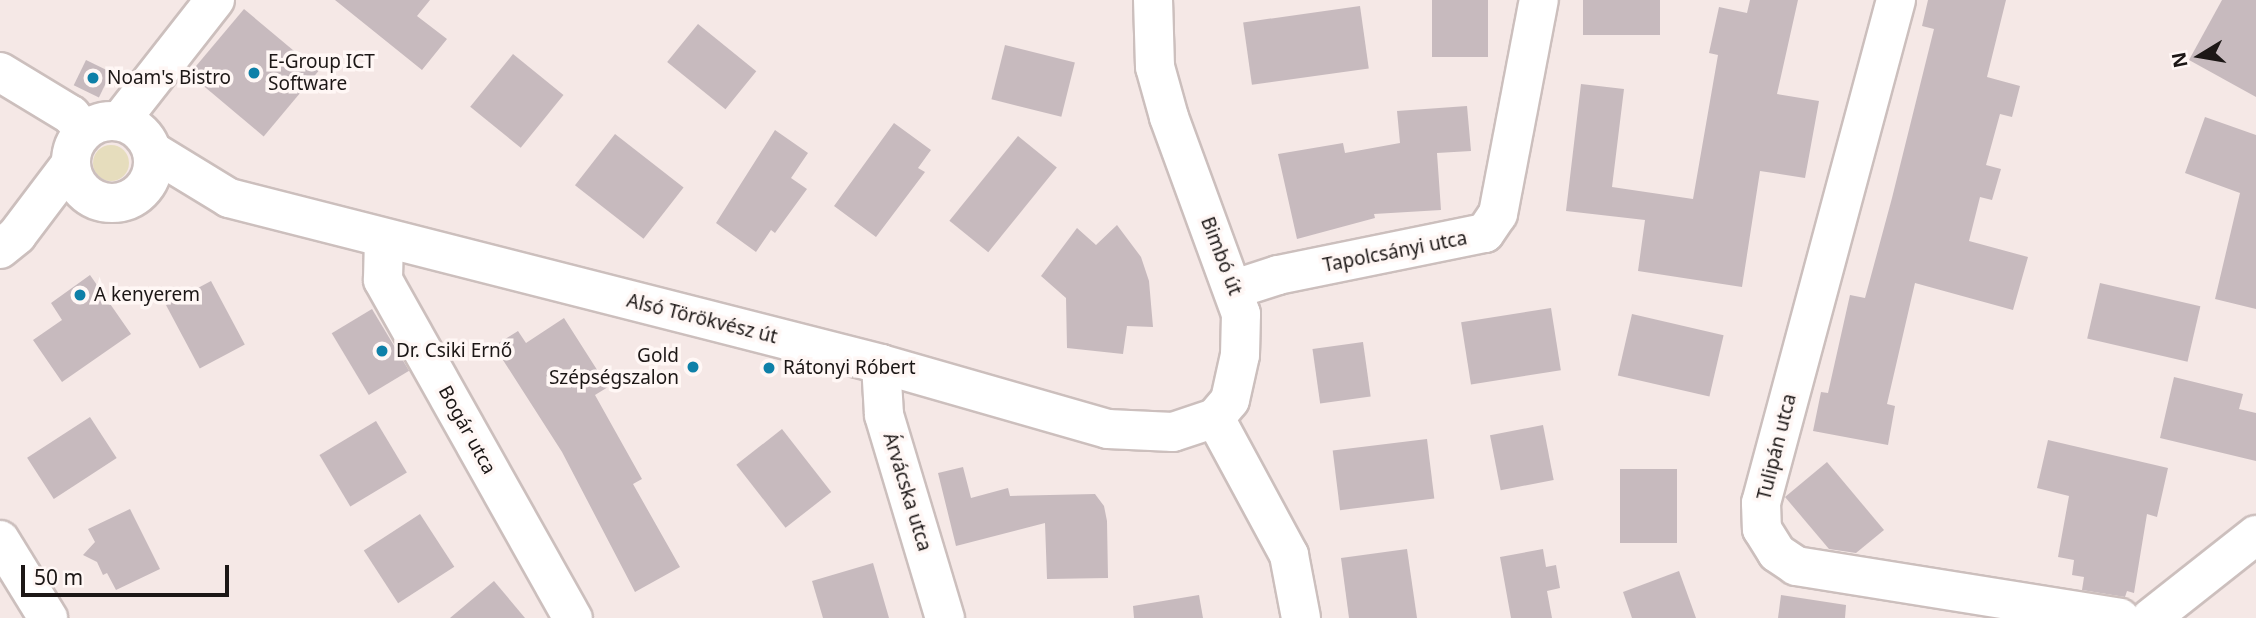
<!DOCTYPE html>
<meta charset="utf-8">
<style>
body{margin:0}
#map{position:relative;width:2256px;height:618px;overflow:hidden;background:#f5e8e6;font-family:"Noto Sans",sans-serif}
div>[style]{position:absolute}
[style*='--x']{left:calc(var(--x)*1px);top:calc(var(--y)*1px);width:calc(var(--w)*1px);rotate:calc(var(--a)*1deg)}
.green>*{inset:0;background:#e6ddbd}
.round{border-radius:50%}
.building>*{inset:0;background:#c7babe;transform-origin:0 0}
.roads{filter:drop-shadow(2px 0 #ccbfbd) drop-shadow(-2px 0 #ccbfbd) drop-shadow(0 2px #ccbfbd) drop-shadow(0 -2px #ccbfbd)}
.minor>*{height:38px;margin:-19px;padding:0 19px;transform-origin:19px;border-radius:19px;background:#fff}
.minor>.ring{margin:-19px;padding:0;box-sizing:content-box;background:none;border:38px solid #fff;border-radius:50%}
.dots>*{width:19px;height:19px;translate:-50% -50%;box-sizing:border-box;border:4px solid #fff7f5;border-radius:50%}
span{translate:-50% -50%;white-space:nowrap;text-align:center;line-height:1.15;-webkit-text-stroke:7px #fff7f5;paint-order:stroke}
.poi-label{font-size:19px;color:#1c1716}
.left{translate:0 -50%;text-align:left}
.right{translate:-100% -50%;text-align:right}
.street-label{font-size:19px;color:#1c1716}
.north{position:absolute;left:2165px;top:21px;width:70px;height:70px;-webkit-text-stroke:5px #fff7f5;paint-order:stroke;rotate:259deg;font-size:19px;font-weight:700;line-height:28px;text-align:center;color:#1c1716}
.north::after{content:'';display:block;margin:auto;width:24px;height:32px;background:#1c1716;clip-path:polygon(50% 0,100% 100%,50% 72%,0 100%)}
.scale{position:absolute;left:21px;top:565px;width:208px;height:32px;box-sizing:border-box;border:4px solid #1c1716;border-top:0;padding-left:9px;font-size:21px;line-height:24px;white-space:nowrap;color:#1c1716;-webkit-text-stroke:5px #fff7f5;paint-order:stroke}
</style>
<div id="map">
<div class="green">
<div class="round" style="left:93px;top:145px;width:36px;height:36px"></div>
</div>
<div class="building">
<div style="clip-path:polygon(335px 0,430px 0,417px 16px,447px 39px,422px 70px)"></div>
<div style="left:1432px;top:0;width:56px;height:57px"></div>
<div style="left:1583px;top:0;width:77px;height:35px"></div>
<div style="clip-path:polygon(1750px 0,1798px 0,1777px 94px,1819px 101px,1805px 178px,1760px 171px,1742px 287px,1638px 271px,1645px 220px,1566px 211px,1581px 84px,1624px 89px,1612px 187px,1693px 199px,1718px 55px,1709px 53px,1719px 7px,1747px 13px)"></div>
<div style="clip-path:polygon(1928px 0,2006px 0,1987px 77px,2020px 86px,2012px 117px,2000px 114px,1986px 165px,2001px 169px,1992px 200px,1980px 197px,1969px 241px,2028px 257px,2013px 310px,1915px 283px,1887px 404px,1895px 406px,1888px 445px,1813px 431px,1821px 392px,1828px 393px,1850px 295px,1865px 298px,1892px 198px,1934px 29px,1922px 26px)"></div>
<div style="clip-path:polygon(2222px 0,2256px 0,2256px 97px,2189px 60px)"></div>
<div style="left:1360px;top:6px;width:63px;height:118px;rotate:82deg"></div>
<div style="left:244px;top:9px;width:97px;height:85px;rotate:40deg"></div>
<div style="left:698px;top:24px;width:75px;height:49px;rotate:39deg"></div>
<div style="left:1005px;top:45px;width:72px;height:56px;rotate:14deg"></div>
<div style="left:513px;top:54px;width:65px;height:68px;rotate:39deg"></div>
<div style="left:86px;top:60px;width:28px;height:28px;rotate:26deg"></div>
<div style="clip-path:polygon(1467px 106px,1471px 151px,1437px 153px,1441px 210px,1374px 214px,1375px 218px,1297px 239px,1278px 154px,1343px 143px,1345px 153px,1400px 143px,1397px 111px)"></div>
<div style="clip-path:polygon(2205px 117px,2256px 135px,2256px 309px,2215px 299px,2240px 193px,2185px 173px)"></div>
<div style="clip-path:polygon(894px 123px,931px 150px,918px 168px,925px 172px,876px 237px,834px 206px)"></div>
<div style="clip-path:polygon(775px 130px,808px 153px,791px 178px,807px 189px,775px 233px,771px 230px,756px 252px,716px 223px)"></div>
<div style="left:615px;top:134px;width:87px;height:65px;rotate:38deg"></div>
<div style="left:1018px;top:136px;width:50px;height:109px;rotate:39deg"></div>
<div style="clip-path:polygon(1117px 225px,1141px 257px,1149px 281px,1153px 327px,1127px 326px,1123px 354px,1067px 348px,1066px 298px,1041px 276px,1077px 228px,1096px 245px)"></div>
<div style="clip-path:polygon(90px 275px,131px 334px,62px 382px,33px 340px,62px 320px,51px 303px)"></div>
<div style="left:211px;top:281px;width:72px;height:51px;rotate:62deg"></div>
<div style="left:2100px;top:283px;width:103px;height:57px;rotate:13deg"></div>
<div style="left:1551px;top:308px;width:63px;height:91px;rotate:81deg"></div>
<div style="left:372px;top:309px;width:72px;height:47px;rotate:59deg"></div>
<div style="left:1632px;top:314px;width:94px;height:63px;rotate:13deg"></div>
<div style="clip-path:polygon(564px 318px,608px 387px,595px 395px,642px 479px,633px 484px,680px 567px,635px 592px,562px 452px,494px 346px,518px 331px,526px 343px)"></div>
<div style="left:1363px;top:342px;width:55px;height:51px;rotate:82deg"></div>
<div style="clip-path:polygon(2174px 377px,2243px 394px,2239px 409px,2256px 413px,2256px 461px,2160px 438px)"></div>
<div style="left:90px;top:417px;width:49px;height:75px;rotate:57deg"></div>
<div style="left:376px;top:421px;width:60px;height:66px;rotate:59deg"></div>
<div style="left:1543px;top:425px;width:56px;height:54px;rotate:79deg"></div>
<div style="left:782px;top:429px;width:80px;height:58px;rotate:52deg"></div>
<div style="left:1427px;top:439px;width:60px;height:95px;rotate:83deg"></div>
<div style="clip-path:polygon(2048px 440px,2168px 468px,2157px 517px,2147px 514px,2134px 593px,2127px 591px,2125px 597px,2082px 590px,2084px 577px,2072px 575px,2074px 560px,2058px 557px,2069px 496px,2037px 488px)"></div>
<div style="clip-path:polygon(1827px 462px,1884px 530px,1856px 553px,1829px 549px,1785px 497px)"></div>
<div style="clip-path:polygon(963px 467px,971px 498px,1008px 488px,1010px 496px,1095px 494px,1104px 506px,1107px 521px,1108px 578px,1047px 579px,1045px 523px,956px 546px,938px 473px)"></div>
<div style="left:1620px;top:469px;width:57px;height:74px"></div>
<div style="clip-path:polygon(130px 509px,160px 569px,116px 590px,107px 573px,103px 575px,97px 562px,83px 555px,95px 542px,88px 529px)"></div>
<div style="left:420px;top:514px;width:63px;height:67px;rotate:57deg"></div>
<div style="clip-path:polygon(1407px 549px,1417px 618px,1349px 618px,1341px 558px)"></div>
<div style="clip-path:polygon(1543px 549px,1546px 567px,1556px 565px,1560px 588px,1547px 591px,1552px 618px,1511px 618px,1500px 557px)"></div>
<div style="clip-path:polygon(873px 563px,889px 618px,823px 618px,812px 581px)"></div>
<div style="clip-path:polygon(1679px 571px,1696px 618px,1632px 618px,1623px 592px)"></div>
<div style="clip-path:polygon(494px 581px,525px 618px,450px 618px)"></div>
<div style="clip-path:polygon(1199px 595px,1203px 618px,1134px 618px,1133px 606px)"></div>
<div style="clip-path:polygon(1781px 595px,1846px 605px,1845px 618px,1778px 618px)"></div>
</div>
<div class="roads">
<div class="minor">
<div style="--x:1896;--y:0;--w:521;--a:105.02"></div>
<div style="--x:1761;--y:503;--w:26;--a:88"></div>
<div style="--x:1762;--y:529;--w:28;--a:58"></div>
<div style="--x:1777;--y:553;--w:23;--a:34"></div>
<div style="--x:1796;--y:566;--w:328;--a:9.1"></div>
<div style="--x:0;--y:72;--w:83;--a:31.2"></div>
<div style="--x:71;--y:115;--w:21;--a:51"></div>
<div class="ring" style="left:71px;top:121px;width:44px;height:44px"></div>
<div style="--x:120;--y:121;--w:154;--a:-51.9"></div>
<div style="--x:152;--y:151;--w:90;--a:31.4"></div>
<div style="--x:229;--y:198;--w:673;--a:14.28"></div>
<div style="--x:881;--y:364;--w:236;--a:16"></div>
<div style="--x:1108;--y:429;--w:65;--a:2.6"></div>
<div style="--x:1173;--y:432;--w:44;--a:-18.4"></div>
<div style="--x:1215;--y:418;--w:23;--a:-50"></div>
<div style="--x:1230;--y:400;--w:46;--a:-77.5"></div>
<div style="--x:1240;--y:355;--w:41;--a:-88.6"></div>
<div style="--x:1241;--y:314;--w:210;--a:-110.1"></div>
<div style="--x:1169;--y:117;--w:52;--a:-105.6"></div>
<div style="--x:1155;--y:67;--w:67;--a:-91.7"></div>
<div style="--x:384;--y:238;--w:42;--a:91.4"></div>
<div style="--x:383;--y:280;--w:388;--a:60.7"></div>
<div style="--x:0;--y:249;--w:22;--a:-39"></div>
<div style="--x:17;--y:235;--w:88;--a:-52.9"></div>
<div style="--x:1235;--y:289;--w:45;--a:-18"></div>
<div style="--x:1278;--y:275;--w:211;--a:-11.5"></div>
<div style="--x:1485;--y:233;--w:23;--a:-56"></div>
<div style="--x:1498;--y:214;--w:218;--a:-79.2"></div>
<div style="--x:881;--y:364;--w:51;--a:86.6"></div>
<div style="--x:884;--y:415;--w:212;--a:73.3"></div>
<div style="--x:1215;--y:418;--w:156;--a:61.6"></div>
<div style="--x:1289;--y:555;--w:64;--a:79.2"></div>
<div style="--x:0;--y:540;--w:92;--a:58.4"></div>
<div style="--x:2151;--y:618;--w:134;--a:-38.3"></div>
</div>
</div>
<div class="dots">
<div style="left:254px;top:73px;background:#0e80a8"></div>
<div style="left:93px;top:78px;background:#0e80a8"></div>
<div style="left:80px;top:295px;background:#0e80a8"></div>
<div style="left:382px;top:351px;background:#0e80a8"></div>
<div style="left:693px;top:367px;background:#0e80a8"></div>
<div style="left:769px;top:368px;background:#0e80a8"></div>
</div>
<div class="poi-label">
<span class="left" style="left:268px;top:73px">E-Group ICT<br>Software</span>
<span class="left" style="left:107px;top:78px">Noam's Bistro</span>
<span class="left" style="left:94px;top:295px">A kenyerem</span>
<span class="left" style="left:396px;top:351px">Dr. Csiki Ernő</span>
<span class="right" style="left:679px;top:367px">Gold<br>Szépségszalon</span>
<span class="left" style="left:783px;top:368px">Rátonyi Róbert</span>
</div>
<div class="street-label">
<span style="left:1395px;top:252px;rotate:-11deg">Tapolcsányi utca</span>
<span style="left:1221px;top:256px;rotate:69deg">Bimbó út</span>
<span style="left:702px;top:319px;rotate:14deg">Alsó Törökvész út</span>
<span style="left:467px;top:430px;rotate:61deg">Bogár utca</span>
<span style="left:1777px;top:447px;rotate:-76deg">Tulipán utca</span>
<span style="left:907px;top:492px;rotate:73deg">Árvácska utca</span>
</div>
<div class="north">N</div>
<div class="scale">50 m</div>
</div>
